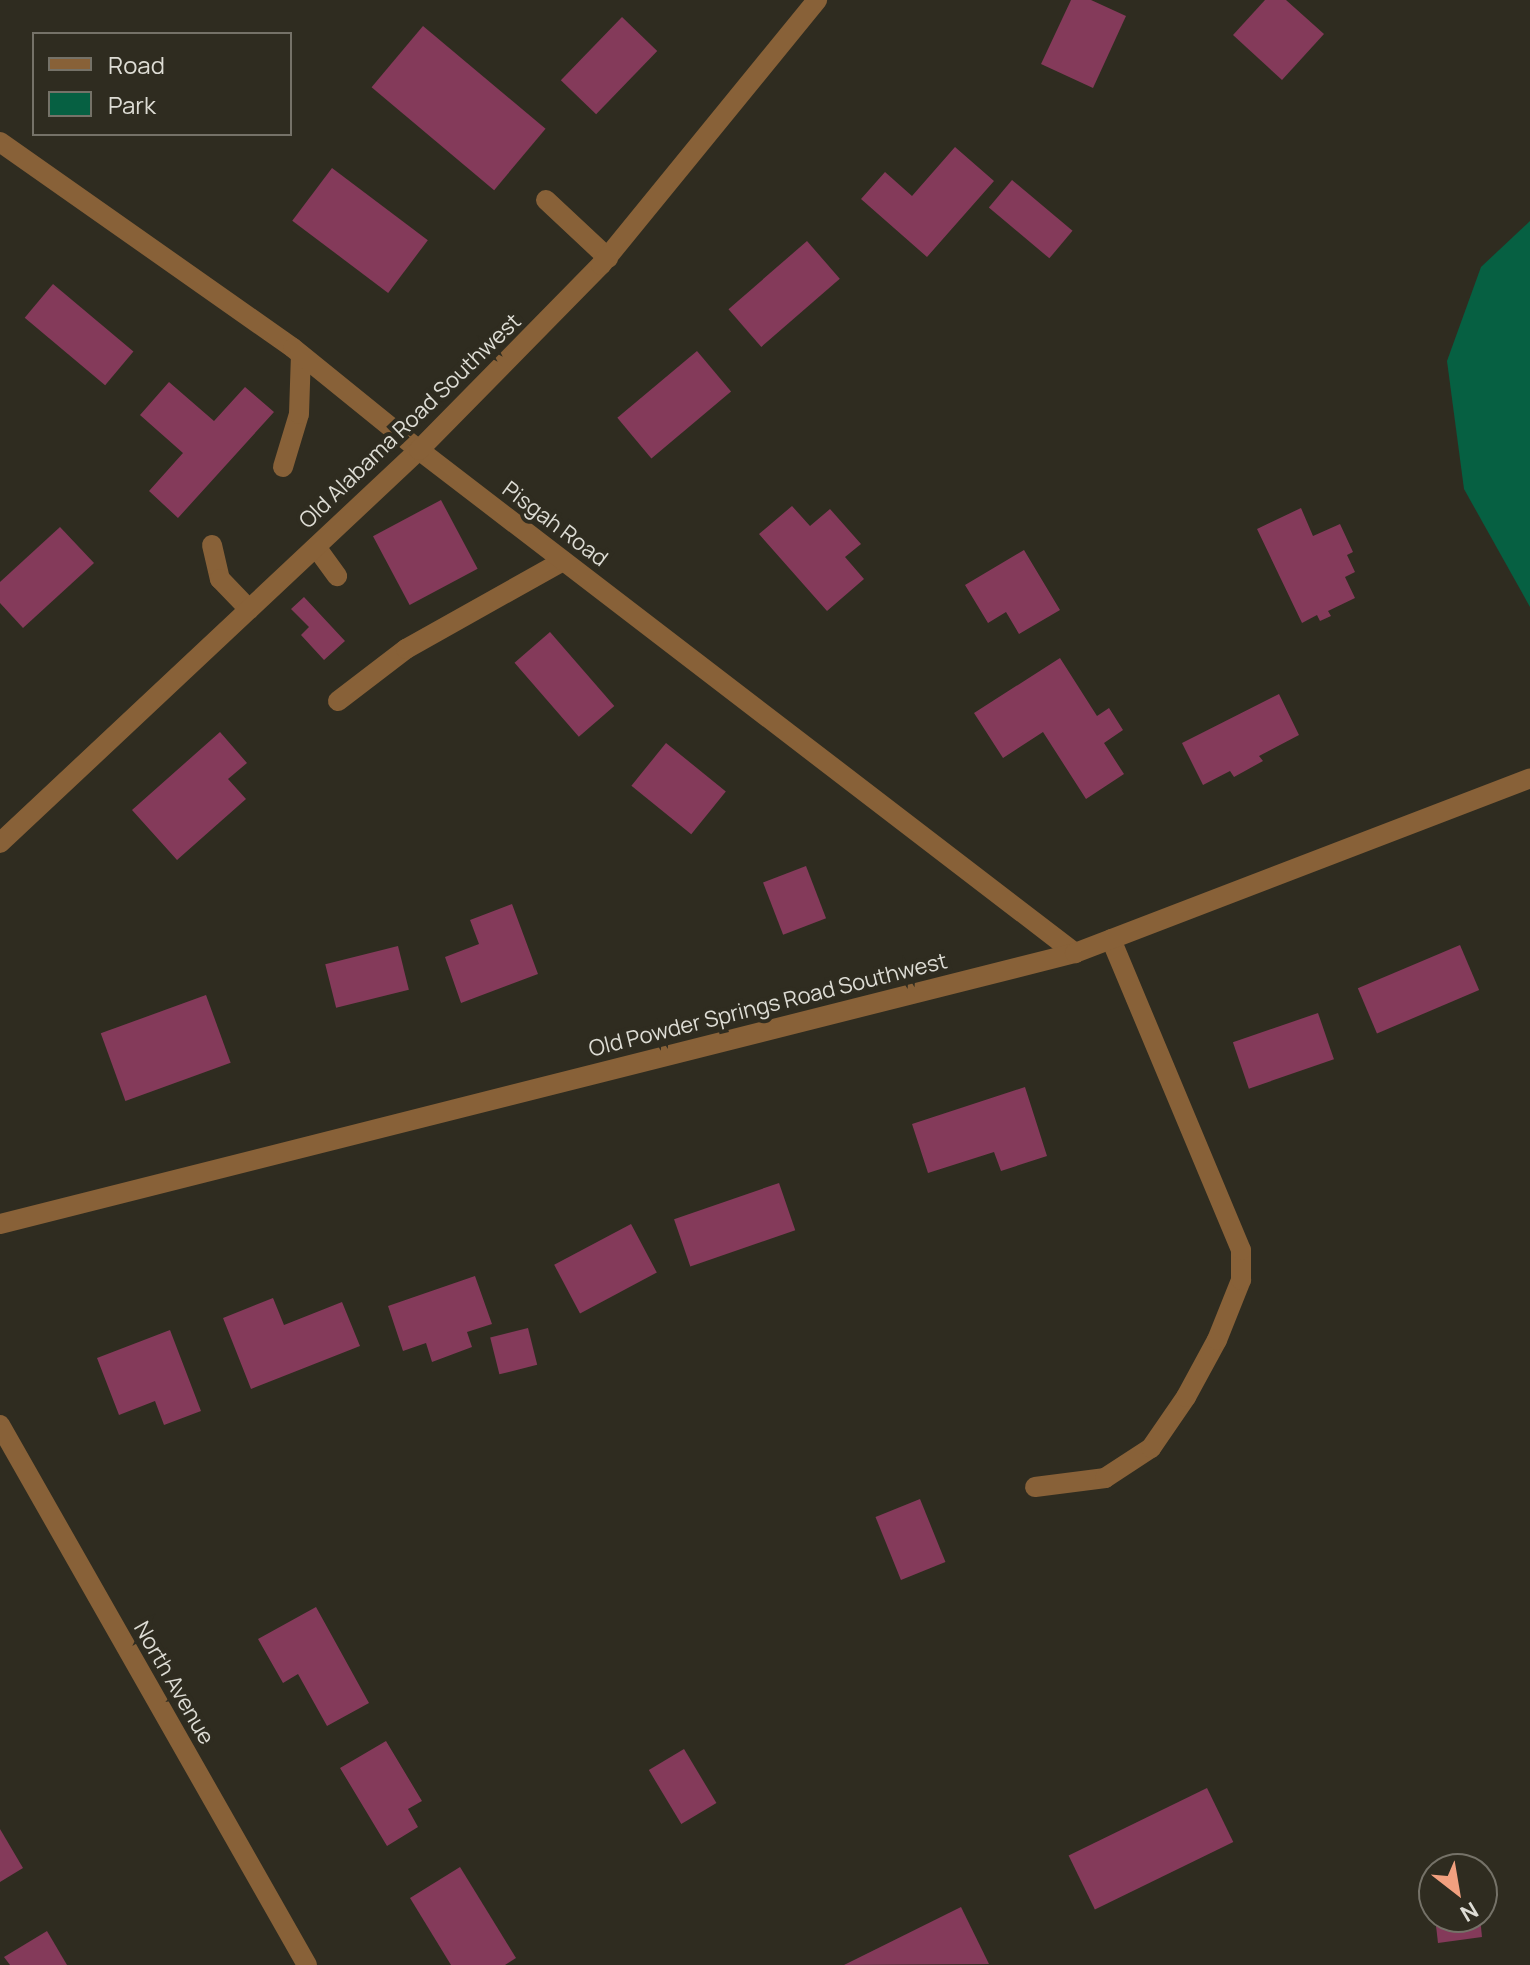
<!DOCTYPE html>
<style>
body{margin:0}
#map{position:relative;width:1530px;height:1965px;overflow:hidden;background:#2f2c20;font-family:Manrope,sans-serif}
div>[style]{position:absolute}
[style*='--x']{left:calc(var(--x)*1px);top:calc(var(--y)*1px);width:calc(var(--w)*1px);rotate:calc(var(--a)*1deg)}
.green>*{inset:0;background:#066042}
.building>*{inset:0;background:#843a5a;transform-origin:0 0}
.service>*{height:20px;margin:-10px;padding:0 10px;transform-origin:10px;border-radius:10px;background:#886138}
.minor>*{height:20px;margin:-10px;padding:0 10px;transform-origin:10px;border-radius:10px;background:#886138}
.tertiary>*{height:20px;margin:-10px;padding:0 10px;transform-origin:10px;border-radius:10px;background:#886138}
span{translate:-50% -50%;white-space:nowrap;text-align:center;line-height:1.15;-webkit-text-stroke:8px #2f2c20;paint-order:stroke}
.street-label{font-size:22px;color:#dddcd4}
.legend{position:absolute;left:32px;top:32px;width:260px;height:104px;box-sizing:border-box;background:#2f2c20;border:2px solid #757268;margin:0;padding:10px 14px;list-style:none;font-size:24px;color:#dddcd4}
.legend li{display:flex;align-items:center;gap:16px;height:40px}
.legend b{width:40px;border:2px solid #757268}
.north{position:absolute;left:1418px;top:1853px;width:80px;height:80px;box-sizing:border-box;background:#2f2c20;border:2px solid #757268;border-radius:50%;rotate:149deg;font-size:22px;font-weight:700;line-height:32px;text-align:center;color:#dddcd4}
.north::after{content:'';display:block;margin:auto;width:28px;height:36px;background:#f2a07f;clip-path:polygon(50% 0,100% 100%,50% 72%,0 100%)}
</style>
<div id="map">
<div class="green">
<div style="clip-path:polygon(1530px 221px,1530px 607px,1464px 489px,1447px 361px,1481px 267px)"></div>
</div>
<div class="building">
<div style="clip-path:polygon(1071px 0,1091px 0,1126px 16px,1093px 88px,1041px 64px)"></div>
<div style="clip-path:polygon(1265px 0,1286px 0,1324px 34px,1282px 80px,1233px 35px)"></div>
<div style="left:622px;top:17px;width:49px;height:88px;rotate:44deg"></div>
<div style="left:423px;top:26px;width:160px;height:80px;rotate:40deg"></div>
<div style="clip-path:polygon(955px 147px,994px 181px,927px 257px,861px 199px,885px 172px,912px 196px)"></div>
<div style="left:332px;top:168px;width:120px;height:66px;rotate:37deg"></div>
<div style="left:1012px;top:180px;width:79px;height:36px;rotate:40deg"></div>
<div style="left:807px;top:241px;width:50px;height:104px;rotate:49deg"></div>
<div style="left:53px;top:284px;width:105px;height:44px;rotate:40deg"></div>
<div style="left:697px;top:351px;width:53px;height:104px;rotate:50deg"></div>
<div style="clip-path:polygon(169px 382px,214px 421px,245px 387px,274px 412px,178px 518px,149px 491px,183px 453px,140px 415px)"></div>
<div style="left:441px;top:500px;width:78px;height:77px;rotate:62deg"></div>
<div style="clip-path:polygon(792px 506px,810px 526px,830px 509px,861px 544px,845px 557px,864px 579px,827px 611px,759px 534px)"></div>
<div style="clip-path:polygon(1301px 508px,1313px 536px,1340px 524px,1353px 552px,1347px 555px,1355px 572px,1345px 577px,1355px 598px,1328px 611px,1331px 616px,1320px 621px,1317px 615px,1302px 623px,1257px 529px)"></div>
<div style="clip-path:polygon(60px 527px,94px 563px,23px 628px,0 603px,0 582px)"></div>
<div style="clip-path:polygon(1024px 550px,1060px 610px,1019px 634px,1006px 612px,988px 623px,965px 585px)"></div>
<div style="clip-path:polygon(304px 597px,345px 641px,324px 660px,301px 635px,309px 627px,291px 609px)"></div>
<div style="left:550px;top:632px;width:98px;height:47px;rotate:49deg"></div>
<div style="clip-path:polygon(1060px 658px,1097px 716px,1109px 708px,1123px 730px,1104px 743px,1124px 774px,1086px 799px,1043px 732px,1003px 758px,974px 713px)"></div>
<div style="clip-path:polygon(1279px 694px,1299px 735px,1259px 756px,1263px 761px,1234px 777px,1230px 771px,1203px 785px,1182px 743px)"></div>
<div style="clip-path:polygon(220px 732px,247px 763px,228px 779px,246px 799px,177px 860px,132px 810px)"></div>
<div style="left:666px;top:743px;width:77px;height:55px;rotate:39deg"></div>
<div style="left:806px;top:866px;width:56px;height:46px;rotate:69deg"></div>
<div style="clip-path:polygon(512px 904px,538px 974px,461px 1003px,445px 957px,479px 944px,470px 920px)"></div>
<div style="left:1460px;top:945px;width:49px;height:111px;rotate:67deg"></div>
<div style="left:398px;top:946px;width:45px;height:75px;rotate:76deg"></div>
<div style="left:206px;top:995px;width:72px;height:112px;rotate:70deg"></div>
<div style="left:1318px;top:1013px;width:49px;height:90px;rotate:71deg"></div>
<div style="clip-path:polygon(1025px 1087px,1047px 1156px,1001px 1171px,994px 1152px,928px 1173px,912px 1124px)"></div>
<div style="left:779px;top:1183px;width:50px;height:111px;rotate:71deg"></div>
<div style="left:631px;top:1224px;width:55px;height:87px;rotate:62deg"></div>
<div style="clip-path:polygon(475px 1276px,492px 1324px,467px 1332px,472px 1347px,432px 1362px,426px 1343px,403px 1351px,388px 1306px)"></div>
<div style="clip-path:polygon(273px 1298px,284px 1325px,342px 1302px,360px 1346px,251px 1389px,223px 1318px)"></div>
<div style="left:528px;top:1328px;width:38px;height:39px;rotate:76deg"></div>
<div style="clip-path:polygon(170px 1330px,201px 1411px,164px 1425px,155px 1401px,119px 1415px,97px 1358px)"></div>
<div style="left:920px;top:1499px;width:68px;height:48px;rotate:68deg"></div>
<div style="clip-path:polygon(316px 1607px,369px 1703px,327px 1726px,298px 1674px,283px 1683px,258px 1639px)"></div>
<div style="clip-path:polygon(386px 1741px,422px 1801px,408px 1809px,418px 1827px,387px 1846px,340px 1768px)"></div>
<div style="left:684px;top:1749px;width:63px;height:41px;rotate:59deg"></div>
<div style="left:1207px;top:1788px;width:60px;height:154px;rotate:64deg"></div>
<div style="clip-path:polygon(0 1829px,23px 1868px,0 1882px)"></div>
<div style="clip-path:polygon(460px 1867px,516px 1958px,505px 1965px,451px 1965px,410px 1898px)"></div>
<div style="clip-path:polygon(961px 1907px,989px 1964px,844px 1965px)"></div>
<div style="clip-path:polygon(1435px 1917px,1480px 1917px,1482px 1937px,1438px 1943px)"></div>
<div style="clip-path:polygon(47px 1931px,67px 1965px,10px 1965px,4px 1957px)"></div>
</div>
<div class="service">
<div style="--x:546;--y:200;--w:85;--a:43.1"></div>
<div style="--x:283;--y:467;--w:55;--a:-73.2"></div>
<div style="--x:299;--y:414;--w:59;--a:-88.1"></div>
<div style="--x:212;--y:545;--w:35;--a:77"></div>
<div style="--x:220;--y:579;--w:42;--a:46"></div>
<div style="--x:316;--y:547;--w:36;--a:54"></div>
<div style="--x:338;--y:701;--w:86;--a:-37.4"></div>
<div style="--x:406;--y:649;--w:180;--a:-29.3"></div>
<div style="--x:1035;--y:1487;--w:71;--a:-7.3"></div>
<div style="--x:1105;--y:1478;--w:55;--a:-33.1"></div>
<div style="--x:1151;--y:1448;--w:62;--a:-55.5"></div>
<div style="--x:1186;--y:1397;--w:65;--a:-61.5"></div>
<div style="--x:1217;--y:1340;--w:65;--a:-68.2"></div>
<div style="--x:1241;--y:1280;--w:30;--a:-90"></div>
<div style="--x:1241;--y:1250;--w:337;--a:-112.7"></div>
</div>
<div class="minor">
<div style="--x:0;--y:1425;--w:621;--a:60.38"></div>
</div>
<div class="tertiary">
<div style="--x:0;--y:142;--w:358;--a:35.1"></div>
<div style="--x:293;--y:348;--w:162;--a:39"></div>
<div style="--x:419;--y:450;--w:827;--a:37.48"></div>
<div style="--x:0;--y:843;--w:574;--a:-43.17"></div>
<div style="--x:419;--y:450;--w:260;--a:-45.5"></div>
<div style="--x:601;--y:265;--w:342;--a:-50.8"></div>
<div style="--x:0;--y:1224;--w:1109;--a:-14.15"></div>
<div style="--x:1075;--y:953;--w:487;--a:-21"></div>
</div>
<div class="street-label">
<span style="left:410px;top:421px;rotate:-44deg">Old Alabama Road Southwest</span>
<span style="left:555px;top:524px;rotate:37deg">Pisgah Road</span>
<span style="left:768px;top:1005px;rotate:-14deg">Old Powder Springs Road Southwest</span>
<span style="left:174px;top:1683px;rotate:60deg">North Avenue</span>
</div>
<ul class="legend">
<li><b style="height:10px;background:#886138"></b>Road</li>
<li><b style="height:22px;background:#066042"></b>Park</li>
</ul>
<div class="north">N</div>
</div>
